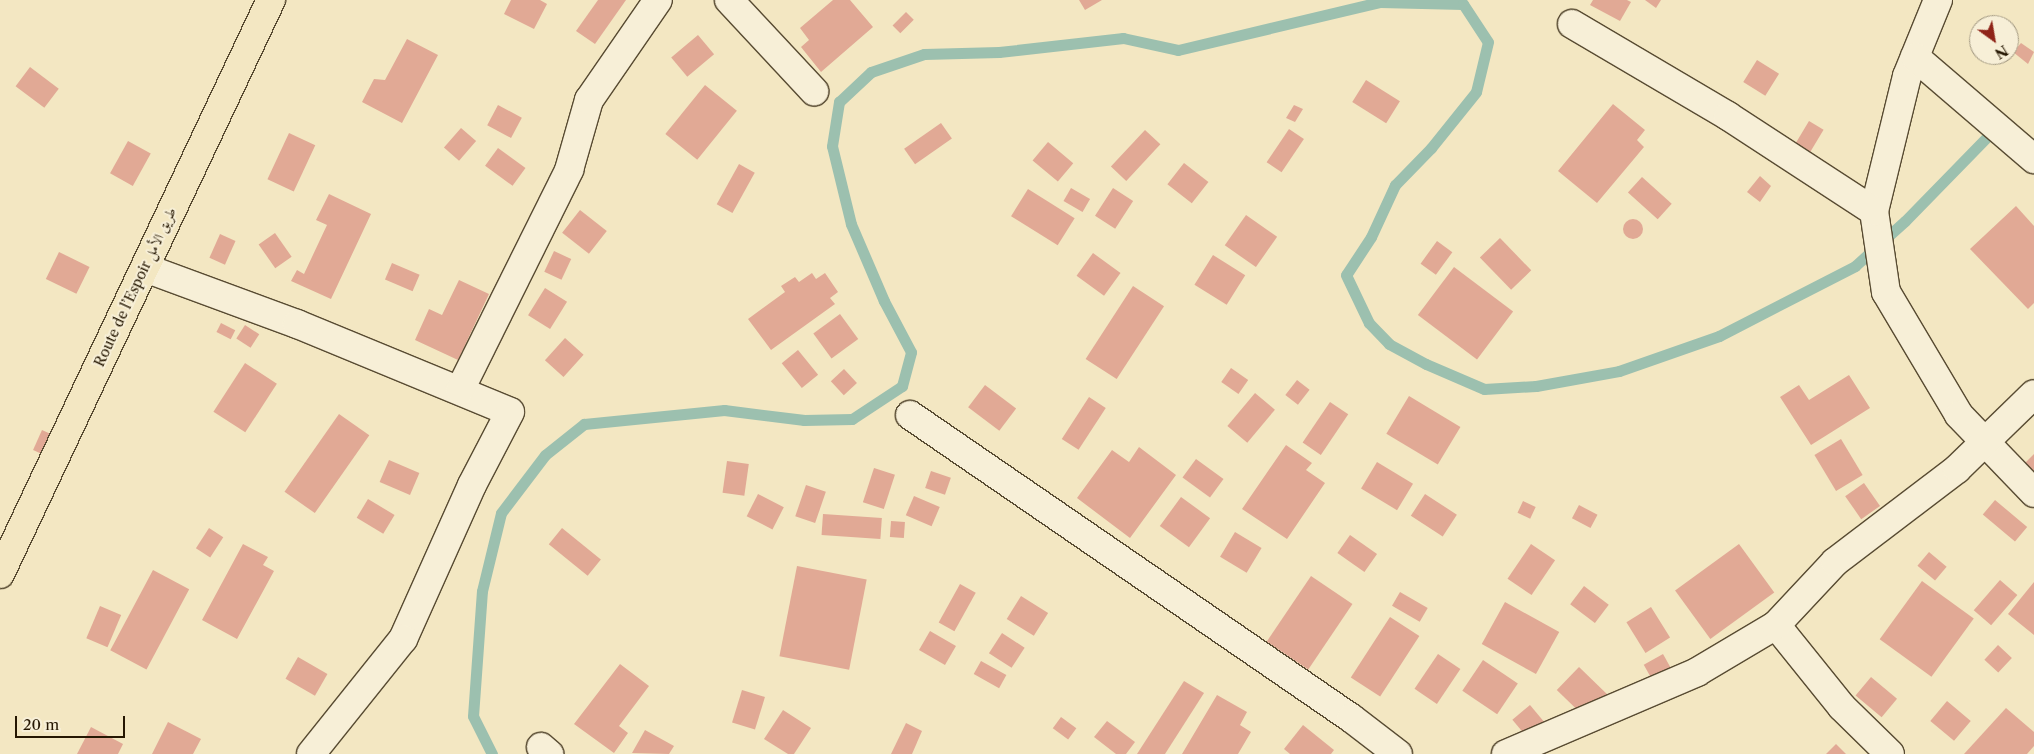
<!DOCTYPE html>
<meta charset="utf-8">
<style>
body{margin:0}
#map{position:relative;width:2034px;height:754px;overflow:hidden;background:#f3e7c2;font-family:"Libre Caslon Text",Amiri,serif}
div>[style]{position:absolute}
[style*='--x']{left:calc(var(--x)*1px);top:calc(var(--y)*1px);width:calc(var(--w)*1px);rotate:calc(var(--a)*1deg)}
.stream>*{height:11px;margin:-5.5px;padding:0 5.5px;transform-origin:5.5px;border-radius:5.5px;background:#9cc0af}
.building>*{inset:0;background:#e1a995;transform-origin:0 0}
.round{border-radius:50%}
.roads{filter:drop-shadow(1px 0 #584b32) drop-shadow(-1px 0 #584b32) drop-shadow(0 1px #584b32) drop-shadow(0 -1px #584b32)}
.minor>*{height:28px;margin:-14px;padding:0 14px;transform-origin:14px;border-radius:14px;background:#f7efd7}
.highway>*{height:28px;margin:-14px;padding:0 14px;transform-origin:14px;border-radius:14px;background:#f3e7c2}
span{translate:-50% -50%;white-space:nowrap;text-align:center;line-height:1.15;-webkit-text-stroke:4px #f7efd7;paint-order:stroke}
.street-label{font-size:14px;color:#251702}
.north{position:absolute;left:1969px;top:15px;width:50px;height:50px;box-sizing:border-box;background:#f7efd7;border:1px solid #a39982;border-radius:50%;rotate:148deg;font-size:14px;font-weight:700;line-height:20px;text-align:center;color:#251702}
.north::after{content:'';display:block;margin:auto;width:18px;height:22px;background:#8f2418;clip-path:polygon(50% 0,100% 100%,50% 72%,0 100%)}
.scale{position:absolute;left:15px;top:716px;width:110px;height:22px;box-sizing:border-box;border:2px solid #251702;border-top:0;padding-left:6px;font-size:15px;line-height:18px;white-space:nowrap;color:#251702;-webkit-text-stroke:4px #f7efd7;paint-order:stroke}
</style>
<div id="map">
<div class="stream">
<div style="--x:492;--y:754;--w:42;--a:-116.6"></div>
<div style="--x:473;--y:716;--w:125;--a:-85.9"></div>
<div style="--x:482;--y:591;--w:80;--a:-76.3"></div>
<div style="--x:501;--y:513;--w:73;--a:-52.8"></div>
<div style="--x:545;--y:455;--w:50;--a:-38.5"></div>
<div style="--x:584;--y:424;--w:141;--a:-5.7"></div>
<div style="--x:724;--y:410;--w:81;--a:7.1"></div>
<div style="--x:804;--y:420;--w:48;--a:-1.2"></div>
<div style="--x:852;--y:419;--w:60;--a:-33.4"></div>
<div style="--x:902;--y:386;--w:35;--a:-75"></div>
<div style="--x:911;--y:352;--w:58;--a:-117.9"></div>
<div style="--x:884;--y:301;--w:84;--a:-113.2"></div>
<div style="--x:851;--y:224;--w:80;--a:-103.7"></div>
<div style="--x:832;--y:146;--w:45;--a:-81"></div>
<div style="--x:839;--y:102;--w:44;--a:-43.2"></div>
<div style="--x:871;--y:72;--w:56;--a:-18.8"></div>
<div style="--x:924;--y:54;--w:75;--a:-1.5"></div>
<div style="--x:999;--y:52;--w:125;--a:-6.4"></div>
<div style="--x:1123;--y:38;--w:56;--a:12.3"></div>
<div style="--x:1178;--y:50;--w:208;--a:-13.4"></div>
<div style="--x:1380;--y:2;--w:83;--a:1.4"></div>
<div style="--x:1463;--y:4;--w:45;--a:56.7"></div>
<div style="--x:1488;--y:42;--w:51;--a:103.5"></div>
<div style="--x:1476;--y:92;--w:72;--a:128.8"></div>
<div style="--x:1431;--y:148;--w:52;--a:134.2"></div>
<div style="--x:1395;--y:185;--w:57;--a:114.8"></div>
<div style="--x:1371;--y:237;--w:45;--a:123.3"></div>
<div style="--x:1346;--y:275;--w:53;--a:64.4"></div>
<div style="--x:1369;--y:323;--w:29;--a:46"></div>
<div style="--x:1389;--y:344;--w:42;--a:28.4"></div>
<div style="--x:1426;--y:364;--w:63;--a:23.3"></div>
<div style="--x:1484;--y:389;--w:52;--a:-3.3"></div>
<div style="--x:1536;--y:386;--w:84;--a:-10.2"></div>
<div style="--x:1619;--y:371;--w:106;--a:-19.3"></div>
<div style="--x:1719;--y:336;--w:153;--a:-27.2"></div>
<div style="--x:1855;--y:266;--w:67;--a:-42"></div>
<div style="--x:1905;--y:221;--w:117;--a:-45.7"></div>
</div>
<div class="building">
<div style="clip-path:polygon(511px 0,540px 0,547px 4px,534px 29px,504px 14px)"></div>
<div style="clip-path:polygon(598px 0,626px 0,595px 44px,576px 31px)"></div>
<div style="clip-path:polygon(833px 0,850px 0,873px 27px,821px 72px,801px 47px,809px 40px,800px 28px)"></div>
<div style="clip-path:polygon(1079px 0,1102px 0,1085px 10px)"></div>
<div style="clip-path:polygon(1593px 0,1627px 0,1631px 2px,1620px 21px,1590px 5px)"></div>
<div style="clip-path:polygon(1645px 0,1661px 0,1656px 8px)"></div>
<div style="left:906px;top:12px;width:11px;height:19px;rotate:45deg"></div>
<div style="left:698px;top:35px;width:25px;height:35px;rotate:50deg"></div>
<div style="clip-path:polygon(407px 39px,438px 55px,402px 123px,362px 102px,374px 79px,385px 80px)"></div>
<div style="clip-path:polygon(2021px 43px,2034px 52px,2028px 64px,2013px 52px)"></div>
<div style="left:1757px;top:60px;width:26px;height:26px;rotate:32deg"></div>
<div style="left:30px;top:67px;width:36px;height:24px;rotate:37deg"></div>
<div style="left:1366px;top:80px;width:40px;height:26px;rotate:32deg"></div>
<div style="left:705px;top:85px;width:41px;height:63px;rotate:39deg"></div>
<div style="clip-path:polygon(1613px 104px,1645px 130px,1637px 140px,1644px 147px,1597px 203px,1558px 171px)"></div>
<div style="left:498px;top:105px;width:27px;height:23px;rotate:28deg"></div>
<div style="clip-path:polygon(1294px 105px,1303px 109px,1295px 122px,1286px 118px)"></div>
<div style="left:1809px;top:121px;width:17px;height:30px;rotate:31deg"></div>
<div style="left:941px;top:123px;width:19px;height:45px;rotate:55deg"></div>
<div style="left:461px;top:128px;width:20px;height:26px;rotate:41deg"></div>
<div style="left:1289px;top:129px;width:18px;height:40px;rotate:34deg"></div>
<div style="left:1145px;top:130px;width:21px;height:50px;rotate:43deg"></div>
<div style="left:289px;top:133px;width:29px;height:51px;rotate:25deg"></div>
<div style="left:128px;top:141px;width:26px;height:37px;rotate:29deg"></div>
<div style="left:1048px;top:142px;width:33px;height:24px;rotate:40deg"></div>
<div style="left:498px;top:148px;width:34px;height:22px;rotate:36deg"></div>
<div style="left:1184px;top:163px;width:31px;height:27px;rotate:38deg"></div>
<div style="left:739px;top:164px;width:18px;height:46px;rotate:29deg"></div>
<div style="clip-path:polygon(1760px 176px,1771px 186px,1760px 202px,1747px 192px)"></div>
<div style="left:1642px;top:177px;width:40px;height:21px;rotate:42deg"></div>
<div style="left:1071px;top:188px;width:22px;height:15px;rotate:30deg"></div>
<div style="left:1113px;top:188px;width:24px;height:33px;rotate:33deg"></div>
<div style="left:1028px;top:189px;width:55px;height:32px;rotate:32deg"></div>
<div style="clip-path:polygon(329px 194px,371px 214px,331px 299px,291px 281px,297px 270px,304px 274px,327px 225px,316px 220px)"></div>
<div style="clip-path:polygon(2016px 206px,2034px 226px,2034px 303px,2028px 309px,1970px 249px)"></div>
<div style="left:580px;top:210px;width:34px;height:29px;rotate:38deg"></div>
<div style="left:1246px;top:215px;width:38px;height:37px;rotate:35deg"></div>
<div class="round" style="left:1623px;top:219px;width:20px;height:20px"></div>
<div style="left:275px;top:233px;width:29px;height:20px;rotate:55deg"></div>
<div style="left:220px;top:234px;width:17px;height:26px;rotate:24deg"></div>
<div style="left:1500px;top:238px;width:45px;height:28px;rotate:46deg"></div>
<div style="left:1437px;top:241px;width:19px;height:28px;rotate:36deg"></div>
<div style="left:554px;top:251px;width:19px;height:23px;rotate:25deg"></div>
<div style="left:59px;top:252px;width:34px;height:30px;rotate:26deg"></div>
<div style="left:1093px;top:253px;width:34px;height:28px;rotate:36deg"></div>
<div style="left:1213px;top:255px;width:38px;height:35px;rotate:32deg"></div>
<div style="left:392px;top:263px;width:30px;height:18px;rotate:23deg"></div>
<div style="left:1454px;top:267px;width:74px;height:60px;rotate:37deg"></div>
<div style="clip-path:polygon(812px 273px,816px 279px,825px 273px,838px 292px,830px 298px,835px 304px,771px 350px,748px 319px,785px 292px,781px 286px,795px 277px,799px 282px)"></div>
<div style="clip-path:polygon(459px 280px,489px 294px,458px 360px,415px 340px,429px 309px,442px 315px)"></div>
<div style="left:1133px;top:286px;width:37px;height:87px;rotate:33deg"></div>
<div style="left:545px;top:288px;width:26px;height:32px;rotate:32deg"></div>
<div style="left:840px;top:314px;width:31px;height:33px;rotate:54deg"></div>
<div style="left:221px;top:323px;width:16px;height:10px;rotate:27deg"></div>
<div style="left:245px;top:325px;width:17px;height:16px;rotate:33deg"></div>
<div style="left:565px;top:338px;width:25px;height:30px;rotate:42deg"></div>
<div style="left:798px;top:350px;width:32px;height:21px;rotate:51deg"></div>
<div style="left:245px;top:363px;width:38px;height:58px;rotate:33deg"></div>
<div style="left:1231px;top:368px;width:21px;height:17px;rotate:35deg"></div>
<div style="left:844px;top:369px;width:19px;height:18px;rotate:47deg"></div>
<div style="clip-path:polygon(1849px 375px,1870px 408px,1811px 445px,1780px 397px,1799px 385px,1809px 400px)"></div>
<div style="left:1297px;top:380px;width:16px;height:19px;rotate:38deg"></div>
<div style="left:985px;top:385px;width:39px;height:28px;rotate:37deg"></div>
<div style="left:1255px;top:393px;width:26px;height:43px;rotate:40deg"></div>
<div style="left:1409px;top:396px;width:60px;height:44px;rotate:31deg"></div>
<div style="left:1089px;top:397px;width:20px;height:50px;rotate:33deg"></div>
<div style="left:1330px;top:402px;width:22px;height:49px;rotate:34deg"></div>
<div style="left:339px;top:414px;width:37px;height:95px;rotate:35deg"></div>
<div style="left:42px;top:430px;width:12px;height:22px;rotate:24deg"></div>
<div style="left:1841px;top:439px;width:42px;height:31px;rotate:59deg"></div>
<div style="clip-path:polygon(1286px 445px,1312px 463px,1306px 470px,1325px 483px,1287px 539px,1242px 509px)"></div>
<div style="clip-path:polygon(1139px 447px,1176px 475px,1130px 538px,1077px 498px,1112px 450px,1129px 462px)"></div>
<div style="clip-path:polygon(2034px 454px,2034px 477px,2020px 468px)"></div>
<div style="left:1196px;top:459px;width:34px;height:23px;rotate:36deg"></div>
<div style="left:389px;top:460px;width:33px;height:24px;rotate:23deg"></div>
<div style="left:727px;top:461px;width:22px;height:32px;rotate:8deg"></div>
<div style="left:1377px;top:462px;width:42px;height:31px;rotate:31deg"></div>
<div style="left:874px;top:468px;width:22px;height:36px;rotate:18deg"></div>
<div style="left:931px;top:471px;width:21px;height:18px;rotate:19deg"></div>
<div style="left:1864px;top:483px;width:28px;height:23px;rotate:55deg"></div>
<div style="left:806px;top:485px;width:21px;height:33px;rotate:19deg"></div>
<div style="left:758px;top:494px;width:29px;height:25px;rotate:27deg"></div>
<div style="left:1425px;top:494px;width:38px;height:26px;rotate:33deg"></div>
<div style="left:914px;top:496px;width:28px;height:21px;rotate:23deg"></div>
<div style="left:1181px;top:497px;width:36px;height:36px;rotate:36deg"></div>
<div style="left:368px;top:499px;width:31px;height:22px;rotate:31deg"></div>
<div style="left:1995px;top:500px;width:42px;height:19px;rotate:40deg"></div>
<div style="left:1523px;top:501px;width:14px;height:13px;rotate:25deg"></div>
<div style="left:1579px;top:505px;width:21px;height:15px;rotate:28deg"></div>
<div style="left:823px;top:514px;width:59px;height:21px;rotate:4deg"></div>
<div style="left:891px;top:521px;width:14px;height:16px;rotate:4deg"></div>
<div style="left:209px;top:528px;width:17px;height:24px;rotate:33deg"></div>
<div style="left:562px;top:528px;width:50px;height:21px;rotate:39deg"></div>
<div style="left:1235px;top:532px;width:31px;height:29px;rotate:31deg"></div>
<div style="left:1350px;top:535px;width:33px;height:22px;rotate:35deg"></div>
<div style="clip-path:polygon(243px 544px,268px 557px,263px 565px,274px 571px,237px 639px,202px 620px)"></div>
<div style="left:1531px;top:544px;width:29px;height:42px;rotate:34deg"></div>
<div style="left:1739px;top:544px;width:60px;height:79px;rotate:54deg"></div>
<div style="left:1929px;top:552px;width:23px;height:18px;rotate:40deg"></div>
<div style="left:797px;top:566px;width:71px;height:92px;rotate:11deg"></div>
<div style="left:153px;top:570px;width:41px;height:91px;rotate:28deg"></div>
<div style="left:1311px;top:576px;width:50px;height:79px;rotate:34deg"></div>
<div style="left:2000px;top:580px;width:23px;height:40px;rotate:41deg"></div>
<div style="left:1922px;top:581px;width:64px;height:72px;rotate:36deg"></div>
<div style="clip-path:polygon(2034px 582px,2034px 635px,2008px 614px)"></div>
<div style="left:960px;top:584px;width:18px;height:44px;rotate:29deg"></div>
<div style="left:1584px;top:586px;width:31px;height:23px;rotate:37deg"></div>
<div style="left:1400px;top:592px;width:32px;height:16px;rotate:30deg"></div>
<div style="left:1021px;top:596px;width:32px;height:27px;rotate:32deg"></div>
<div style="left:1505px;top:602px;width:62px;height:48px;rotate:29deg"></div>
<div style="left:100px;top:606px;width:23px;height:35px;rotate:23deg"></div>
<div style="left:1651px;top:607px;width:36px;height:29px;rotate:58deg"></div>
<div style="left:1390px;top:617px;width:35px;height:72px;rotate:33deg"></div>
<div style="left:930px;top:631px;width:30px;height:22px;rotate:30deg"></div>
<div style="left:1002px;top:633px;width:27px;height:24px;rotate:33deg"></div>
<div style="left:1998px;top:645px;width:19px;height:20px;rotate:43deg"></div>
<div style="left:1438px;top:654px;width:27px;height:42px;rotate:34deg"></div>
<div style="left:1663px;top:654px;width:21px;height:22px;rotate:61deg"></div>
<div style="left:298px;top:657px;width:34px;height:25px;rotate:30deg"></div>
<div style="left:1483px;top:660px;width:42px;height:37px;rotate:34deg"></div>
<div style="left:981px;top:661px;width:29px;height:15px;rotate:29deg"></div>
<div style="clip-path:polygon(620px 664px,649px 686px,619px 726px,628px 733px,614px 753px,574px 724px)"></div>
<div style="left:1579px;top:667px;width:42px;height:32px;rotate:44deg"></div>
<div style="left:1871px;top:677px;width:34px;height:24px;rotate:40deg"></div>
<div style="clip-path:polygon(1184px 681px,1204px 693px,1165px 754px,1137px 754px)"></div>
<div style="left:742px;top:690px;width:24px;height:34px;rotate:17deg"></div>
<div style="clip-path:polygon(1217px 695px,1247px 712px,1240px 725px,1251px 732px,1238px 754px,1182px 754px)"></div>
<div style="left:1947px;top:701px;width:31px;height:26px;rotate:40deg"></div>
<div style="left:1530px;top:705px;width:25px;height:23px;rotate:50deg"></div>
<div style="clip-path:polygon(2006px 708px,2034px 732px,2034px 746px,2027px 754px,1964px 754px)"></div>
<div style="clip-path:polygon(783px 710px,811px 728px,794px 754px,788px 754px,764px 739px)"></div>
<div style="left:1061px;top:717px;width:19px;height:14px;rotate:36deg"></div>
<div style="clip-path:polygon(1107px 721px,1135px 742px,1126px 754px,1116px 754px,1094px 737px)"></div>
<div style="clip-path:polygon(168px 722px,201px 739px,193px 754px,152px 754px)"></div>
<div style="clip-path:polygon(906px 723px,922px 731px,912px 754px,891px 754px)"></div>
<div style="clip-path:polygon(1303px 725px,1334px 750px,1331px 754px,1290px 754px,1284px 749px)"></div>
<div style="clip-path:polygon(91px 727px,123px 744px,118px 754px,77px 754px)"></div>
<div style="clip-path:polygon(645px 730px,674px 746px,669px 754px,632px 753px)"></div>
<div style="clip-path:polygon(1836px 744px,1846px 754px,1826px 754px)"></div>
</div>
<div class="roads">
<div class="minor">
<div style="--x:729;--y:0;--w:125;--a:47"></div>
<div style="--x:1938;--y:0;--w:82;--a:112.2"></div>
<div style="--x:1907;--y:76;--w:139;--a:103.7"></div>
<div style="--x:1874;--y:211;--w:82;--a:81.6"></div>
<div style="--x:1886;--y:292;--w:143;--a:59.3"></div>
<div style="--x:1959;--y:415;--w:108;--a:46.1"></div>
<div style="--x:1572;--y:24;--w:181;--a:30.5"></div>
<div style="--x:1728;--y:116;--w:174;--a:33.1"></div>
<div style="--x:1915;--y:57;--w:157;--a:40.6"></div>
<div style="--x:145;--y:268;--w:162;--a:20.2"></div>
<div style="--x:297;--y:324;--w:230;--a:22.4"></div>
<div style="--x:510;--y:412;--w:82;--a:117.5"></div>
<div style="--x:472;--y:485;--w:169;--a:114.1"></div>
<div style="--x:403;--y:639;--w:147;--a:128.7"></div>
<div style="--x:460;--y:390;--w:246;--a:-63.6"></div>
<div style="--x:569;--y:170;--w:73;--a:-74.1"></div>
<div style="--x:589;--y:100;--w:121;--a:-55.4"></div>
<div style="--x:910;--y:415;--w:535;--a:34.49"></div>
<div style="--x:1351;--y:718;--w:59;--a:37.5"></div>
<div style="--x:1776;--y:625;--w:105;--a:51.2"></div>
<div style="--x:1842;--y:707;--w:67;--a:44.4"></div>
<div style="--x:541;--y:747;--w:11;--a:41"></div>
<div style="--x:1506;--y:754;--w:208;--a:-23.2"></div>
<div style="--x:1697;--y:672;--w:92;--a:-30.7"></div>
<div style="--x:1776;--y:625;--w:86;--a:-46.9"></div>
<div style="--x:1835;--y:562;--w:153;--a:-37.3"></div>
<div style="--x:1957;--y:469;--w:107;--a:-44.2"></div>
</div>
<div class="highway">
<div style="--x:0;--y:574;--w:635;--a:-64.73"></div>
</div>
</div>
<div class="street-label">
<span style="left:135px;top:287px;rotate:-65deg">Route de l’Espoir طريق الأمل</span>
</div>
<div class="north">N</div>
<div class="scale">20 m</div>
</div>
